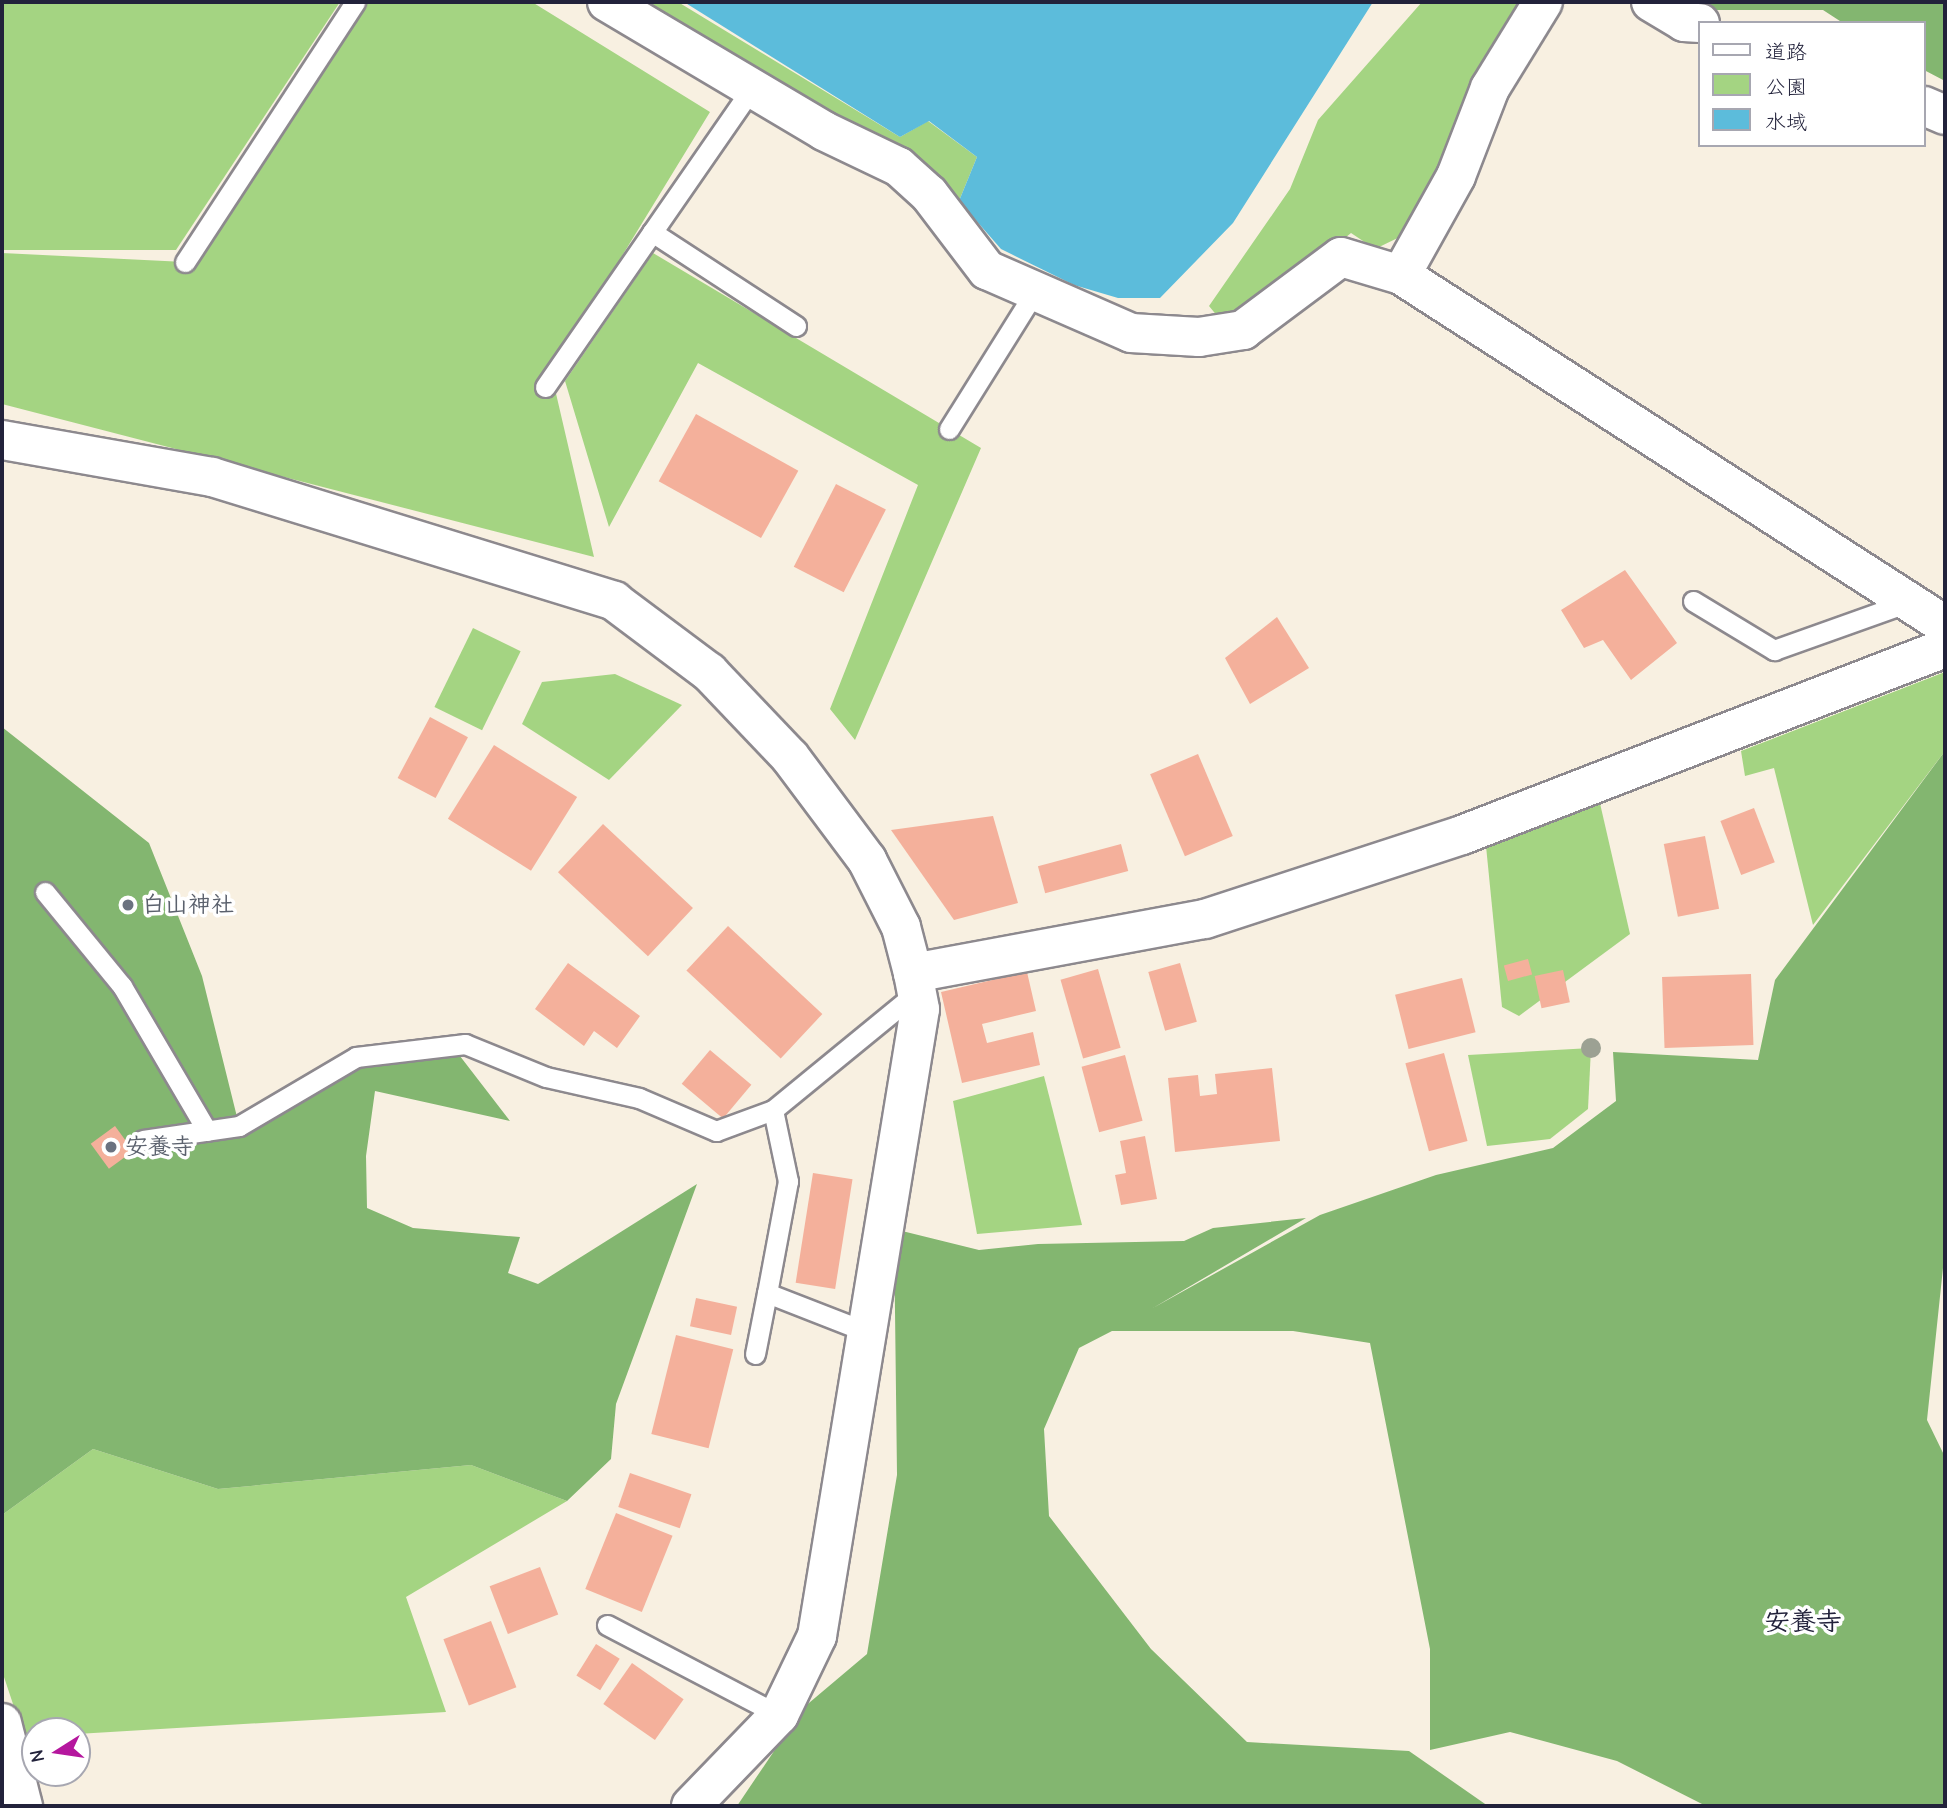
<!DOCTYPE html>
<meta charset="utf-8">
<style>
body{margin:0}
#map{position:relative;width:1947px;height:1808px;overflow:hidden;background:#f8f0e1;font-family:"Comic Neue","Klee One",sans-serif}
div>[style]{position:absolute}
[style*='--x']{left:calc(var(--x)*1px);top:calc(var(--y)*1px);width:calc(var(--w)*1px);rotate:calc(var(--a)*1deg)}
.green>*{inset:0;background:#a4d482;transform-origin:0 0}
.forest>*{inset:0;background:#83b670}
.water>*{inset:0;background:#5cbcdb}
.building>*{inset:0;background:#f4b09b;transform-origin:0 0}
.roads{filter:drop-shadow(2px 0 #8d898e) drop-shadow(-2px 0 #8d898e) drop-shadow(0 2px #8d898e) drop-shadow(0 -2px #8d898e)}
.lane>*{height:19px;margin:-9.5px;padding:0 9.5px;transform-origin:9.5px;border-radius:9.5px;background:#fff}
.street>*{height:38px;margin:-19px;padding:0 19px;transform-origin:19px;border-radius:19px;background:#fff}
.secondary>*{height:38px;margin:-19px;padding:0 19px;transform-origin:19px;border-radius:19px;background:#fff}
.trees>*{width:20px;height:20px;margin:-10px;border-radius:50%;background:#9ca193}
.dots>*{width:19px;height:19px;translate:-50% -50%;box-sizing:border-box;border:4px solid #fff;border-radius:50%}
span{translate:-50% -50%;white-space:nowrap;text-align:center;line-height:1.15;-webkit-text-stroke:7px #fff;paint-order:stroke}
.worship-label{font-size:23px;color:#5b616d;font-weight:700}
.left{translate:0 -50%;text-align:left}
.quarter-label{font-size:26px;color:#22223b;font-weight:700}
.frame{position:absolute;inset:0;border:4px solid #22223b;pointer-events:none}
.legend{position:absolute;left:1698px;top:21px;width:228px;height:126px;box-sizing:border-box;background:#fff;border:2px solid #a7a7b1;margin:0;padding:9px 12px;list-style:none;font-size:21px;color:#22223b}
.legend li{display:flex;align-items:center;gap:14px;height:35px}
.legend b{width:35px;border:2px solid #a7a7b1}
.north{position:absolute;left:21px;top:1717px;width:70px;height:70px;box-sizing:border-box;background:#fff;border:2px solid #a7a7b1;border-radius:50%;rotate:258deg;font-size:19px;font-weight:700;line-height:28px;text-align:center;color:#22223b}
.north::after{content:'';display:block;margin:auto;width:24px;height:32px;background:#b5179e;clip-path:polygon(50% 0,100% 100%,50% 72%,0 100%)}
</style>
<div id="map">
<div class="green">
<div style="clip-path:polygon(2px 2px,340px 2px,176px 250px,2px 250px)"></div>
<div style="clip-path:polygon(364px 2px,532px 2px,710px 112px,551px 372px,594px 557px,2px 404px,2px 253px,185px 262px)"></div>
<div style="clip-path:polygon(631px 2px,678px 2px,900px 137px,928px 121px,977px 157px,959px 201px,912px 153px,801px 98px)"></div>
<div style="clip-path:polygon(1422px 2px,1518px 2px,1410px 232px,1375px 249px,1351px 233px,1305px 271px,1223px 323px,1209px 306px,1290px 189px,1318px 120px)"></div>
<div style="clip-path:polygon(653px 253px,981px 448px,855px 740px,830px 709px,918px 485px,698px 363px,609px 527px,565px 381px)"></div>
<div style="left:473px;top:628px;width:53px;height:88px;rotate:26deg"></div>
<div style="clip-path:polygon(1945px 672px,1945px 751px,1813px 925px,1774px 768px,1745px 776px,1741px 751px)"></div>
<div style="clip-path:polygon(615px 674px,682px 705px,609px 780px,522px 724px,542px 682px)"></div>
<div style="clip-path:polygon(1599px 799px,1630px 934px,1519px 1016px,1502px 1007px,1486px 846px)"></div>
<div style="clip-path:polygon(1591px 1048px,1588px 1109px,1550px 1139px,1487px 1146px,1468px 1055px)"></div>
<div style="clip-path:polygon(1044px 1076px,1082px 1225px,977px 1234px,953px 1101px)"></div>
<div style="clip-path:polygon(93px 1449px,218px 1489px,471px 1465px,567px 1501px,406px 1597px,446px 1712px,77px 1734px,35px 1731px,35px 1737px,24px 1737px,2px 1671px,2px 1515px)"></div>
</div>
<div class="forest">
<div style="clip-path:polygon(1667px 2px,1945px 2px,1945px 81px,1924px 70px,1924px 23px,1843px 23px,1823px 10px,1677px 10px)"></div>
<div style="clip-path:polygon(2px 727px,149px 843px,202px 976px,239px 1125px,356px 1057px,453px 1047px,510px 1121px,375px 1091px,366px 1156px,367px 1208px,413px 1228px,520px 1237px,508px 1273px,538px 1284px,697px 1184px,616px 1404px,611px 1459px,567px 1501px,471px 1465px,218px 1489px,93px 1449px,2px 1515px)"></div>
<div style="clip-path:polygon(1945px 751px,1945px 1249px,1927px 1420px,1945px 1457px,1945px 1806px,1706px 1806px,1617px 1761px,1510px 1732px,1430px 1750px,1430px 1649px,1370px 1343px,1293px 1331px,1112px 1331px,1079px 1348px,1044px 1429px,1049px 1516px,1151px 1649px,1247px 1742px,1409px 1751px,1488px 1806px,737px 1806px,803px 1708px,867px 1654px,897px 1475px,894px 1229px,979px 1250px,1038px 1244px,1184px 1241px,1213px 1228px,1306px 1218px,1153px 1308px,1320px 1215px,1436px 1175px,1553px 1148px,1616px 1101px,1613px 1052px,1758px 1060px,1775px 980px)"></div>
</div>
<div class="water">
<div style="clip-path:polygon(684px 2px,1373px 2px,1233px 223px,1160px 298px,1118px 298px,1074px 285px,1001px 249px,959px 201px,977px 157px,929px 121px,900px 137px)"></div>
</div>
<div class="building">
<div style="left:696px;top:414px;width:117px;height:77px;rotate:29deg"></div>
<div style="left:836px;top:484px;width:56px;height:93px;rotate:27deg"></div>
<div style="clip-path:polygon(1625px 570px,1677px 643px,1631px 680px,1603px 640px,1584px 648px,1561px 610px)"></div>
<div style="clip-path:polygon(1277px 617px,1309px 668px,1250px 704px,1225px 658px)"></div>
<div style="left:430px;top:717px;width:43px;height:69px;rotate:28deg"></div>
<div style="left:494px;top:745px;width:98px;height:87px;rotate:32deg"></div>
<div style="left:1198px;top:754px;width:89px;height:52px;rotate:67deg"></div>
<div style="left:1754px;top:808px;width:58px;height:36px;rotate:69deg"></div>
<div style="clip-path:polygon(993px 816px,1018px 903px,954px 920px,891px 830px)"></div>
<div style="left:603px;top:824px;width:123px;height:66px;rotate:43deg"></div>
<div style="left:1705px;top:836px;width:74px;height:42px;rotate:79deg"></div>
<div style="left:1121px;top:844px;width:28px;height:86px;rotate:75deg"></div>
<div style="left:728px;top:926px;width:129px;height:61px;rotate:43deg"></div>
<div style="left:1528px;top:959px;width:16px;height:25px;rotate:75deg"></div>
<div style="clip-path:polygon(568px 963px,640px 1016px,617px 1048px,594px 1031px,584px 1046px,535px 1009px)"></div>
<div style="left:1180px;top:963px;width:61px;height:33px;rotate:74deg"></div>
<div style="left:1098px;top:969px;width:82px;height:39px;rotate:74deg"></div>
<div style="left:1563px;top:970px;width:33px;height:29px;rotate:78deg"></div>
<div style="clip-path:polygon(1027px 972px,1036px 1011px,982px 1024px,987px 1043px,1033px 1032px,1040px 1065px,962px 1083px,941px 992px)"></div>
<div style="left:1751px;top:974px;width:71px;height:89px;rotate:88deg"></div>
<div style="left:1462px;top:978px;width:56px;height:69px;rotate:76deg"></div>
<div style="left:710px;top:1050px;width:54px;height:44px;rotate:40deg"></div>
<div style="left:1444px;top:1053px;width:91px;height:40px;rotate:75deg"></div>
<div style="left:1125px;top:1055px;width:68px;height:45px;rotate:75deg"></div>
<div style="clip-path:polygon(1272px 1068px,1280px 1141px,1175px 1152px,1168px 1078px,1198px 1075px,1200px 1096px,1217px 1094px,1215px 1074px)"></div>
<div style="left:115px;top:1126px;width:31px;height:30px;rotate:54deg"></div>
<div style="clip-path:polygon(1145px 1136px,1157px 1199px,1121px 1205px,1115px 1175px,1126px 1173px,1120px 1141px)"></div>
<div style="left:813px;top:1173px;width:40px;height:111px;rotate:9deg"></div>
<div style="left:696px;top:1298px;width:42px;height:29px;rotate:12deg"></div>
<div style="left:676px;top:1335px;width:59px;height:102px;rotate:14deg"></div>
<div style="left:630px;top:1473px;width:65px;height:36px;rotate:19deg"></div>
<div style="left:616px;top:1513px;width:61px;height:82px;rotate:22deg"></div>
<div style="left:540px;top:1567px;width:51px;height:54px;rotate:69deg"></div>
<div style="left:491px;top:1621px;width:71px;height:51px;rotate:69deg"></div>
<div style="left:596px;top:1644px;width:28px;height:37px;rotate:32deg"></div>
<div style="left:632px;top:1663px;width:63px;height:50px;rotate:35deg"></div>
</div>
<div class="roads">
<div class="lane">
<div style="--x:652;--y:232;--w:172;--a:33.1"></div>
<div style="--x:185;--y:262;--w:311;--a:-56.8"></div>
<div style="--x:545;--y:387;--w:364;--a:-55.3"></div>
<div style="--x:949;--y:429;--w:160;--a:-58"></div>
<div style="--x:1693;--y:601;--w:95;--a:31.2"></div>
<div style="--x:1774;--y:650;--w:143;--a:-19.6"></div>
<div style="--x:45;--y:892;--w:122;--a:50.7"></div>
<div style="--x:122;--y:986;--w:168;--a:59.6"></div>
<div style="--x:773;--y:1110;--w:73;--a:78.1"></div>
<div style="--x:788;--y:1181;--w:114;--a:100.6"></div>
<div style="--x:767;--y:1293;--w:107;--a:21.3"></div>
<div style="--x:143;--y:1140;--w:97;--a:-8.3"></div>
<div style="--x:239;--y:1126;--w:136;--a:-30.5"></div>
<div style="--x:356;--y:1057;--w:110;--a:-6.8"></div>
<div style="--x:465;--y:1044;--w:87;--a:22.2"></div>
<div style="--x:546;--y:1077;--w:95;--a:12.7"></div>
<div style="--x:639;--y:1098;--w:84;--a:23.2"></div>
<div style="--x:716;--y:1131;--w:61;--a:-20.2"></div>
<div style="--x:773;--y:1110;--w:186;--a:-39.3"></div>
<div style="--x:755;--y:1354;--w:62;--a:-78.9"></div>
<div style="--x:607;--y:1625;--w:194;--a:27.6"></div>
</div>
<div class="street">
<div style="--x:607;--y:2;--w:252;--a:30.7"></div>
<div style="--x:824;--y:131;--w:83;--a:25.6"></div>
<div style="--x:899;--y:167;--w:40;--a:42"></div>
<div style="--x:929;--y:194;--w:96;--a:52.7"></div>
<div style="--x:987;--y:270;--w:157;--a:23.6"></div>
<div style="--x:1131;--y:333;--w:68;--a:3.4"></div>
<div style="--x:1199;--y:337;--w:45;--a:-9"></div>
<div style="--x:1243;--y:330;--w:122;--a:-36.7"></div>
<div style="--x:1341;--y:257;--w:63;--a:16.7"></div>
<div style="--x:1401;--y:275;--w:647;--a:32.76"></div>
<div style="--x:1651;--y:2;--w:39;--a:31"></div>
<div style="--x:1684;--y:22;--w:16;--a:4"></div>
<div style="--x:1924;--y:106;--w:23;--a:23"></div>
<div style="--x:1401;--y:275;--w:113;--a:-60.9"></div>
<div style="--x:1456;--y:176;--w:94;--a:-68.9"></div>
<div style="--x:1490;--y:88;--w:101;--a:-58.4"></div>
<div style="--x:2;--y:1723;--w:86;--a:75.8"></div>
<div style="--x:691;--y:1806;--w:127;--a:-46"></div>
<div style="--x:779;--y:1715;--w:88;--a:-64.3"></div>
<div style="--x:817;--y:1636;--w:635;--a:-80.67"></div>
<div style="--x:920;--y:1009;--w:37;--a:-101"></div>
<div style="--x:913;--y:973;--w:297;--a:-10.5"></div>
<div style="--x:1205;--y:919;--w:270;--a:-18.1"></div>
<div style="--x:1462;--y:835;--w:518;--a:-21.16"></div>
</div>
<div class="secondary">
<div style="--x:2;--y:440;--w:213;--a:10"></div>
<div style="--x:212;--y:477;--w:421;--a:17.1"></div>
<div style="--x:614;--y:601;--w:119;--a:36.8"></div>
<div style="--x:709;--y:672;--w:117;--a:46.4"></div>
<div style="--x:790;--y:757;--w:129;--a:53.2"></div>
<div style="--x:867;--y:860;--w:75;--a:63.1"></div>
<div style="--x:901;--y:927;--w:48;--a:75.4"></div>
</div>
</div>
<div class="trees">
<div style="left:1591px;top:1048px"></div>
</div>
<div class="dots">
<div style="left:128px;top:905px;background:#6b7280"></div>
<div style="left:111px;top:1147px;background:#6b7280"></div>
</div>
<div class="worship-label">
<span class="left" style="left:142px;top:905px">白山神社</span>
<span class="left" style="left:125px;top:1147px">安養寺</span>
</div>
<div class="quarter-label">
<span style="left:1803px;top:1623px">安養寺</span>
</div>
<div class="frame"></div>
<ul class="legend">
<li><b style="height:9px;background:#fff"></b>道路</li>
<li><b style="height:19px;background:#a4d482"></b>公園</li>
<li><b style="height:19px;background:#5cbcdb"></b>水域</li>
</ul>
<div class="north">N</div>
</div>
